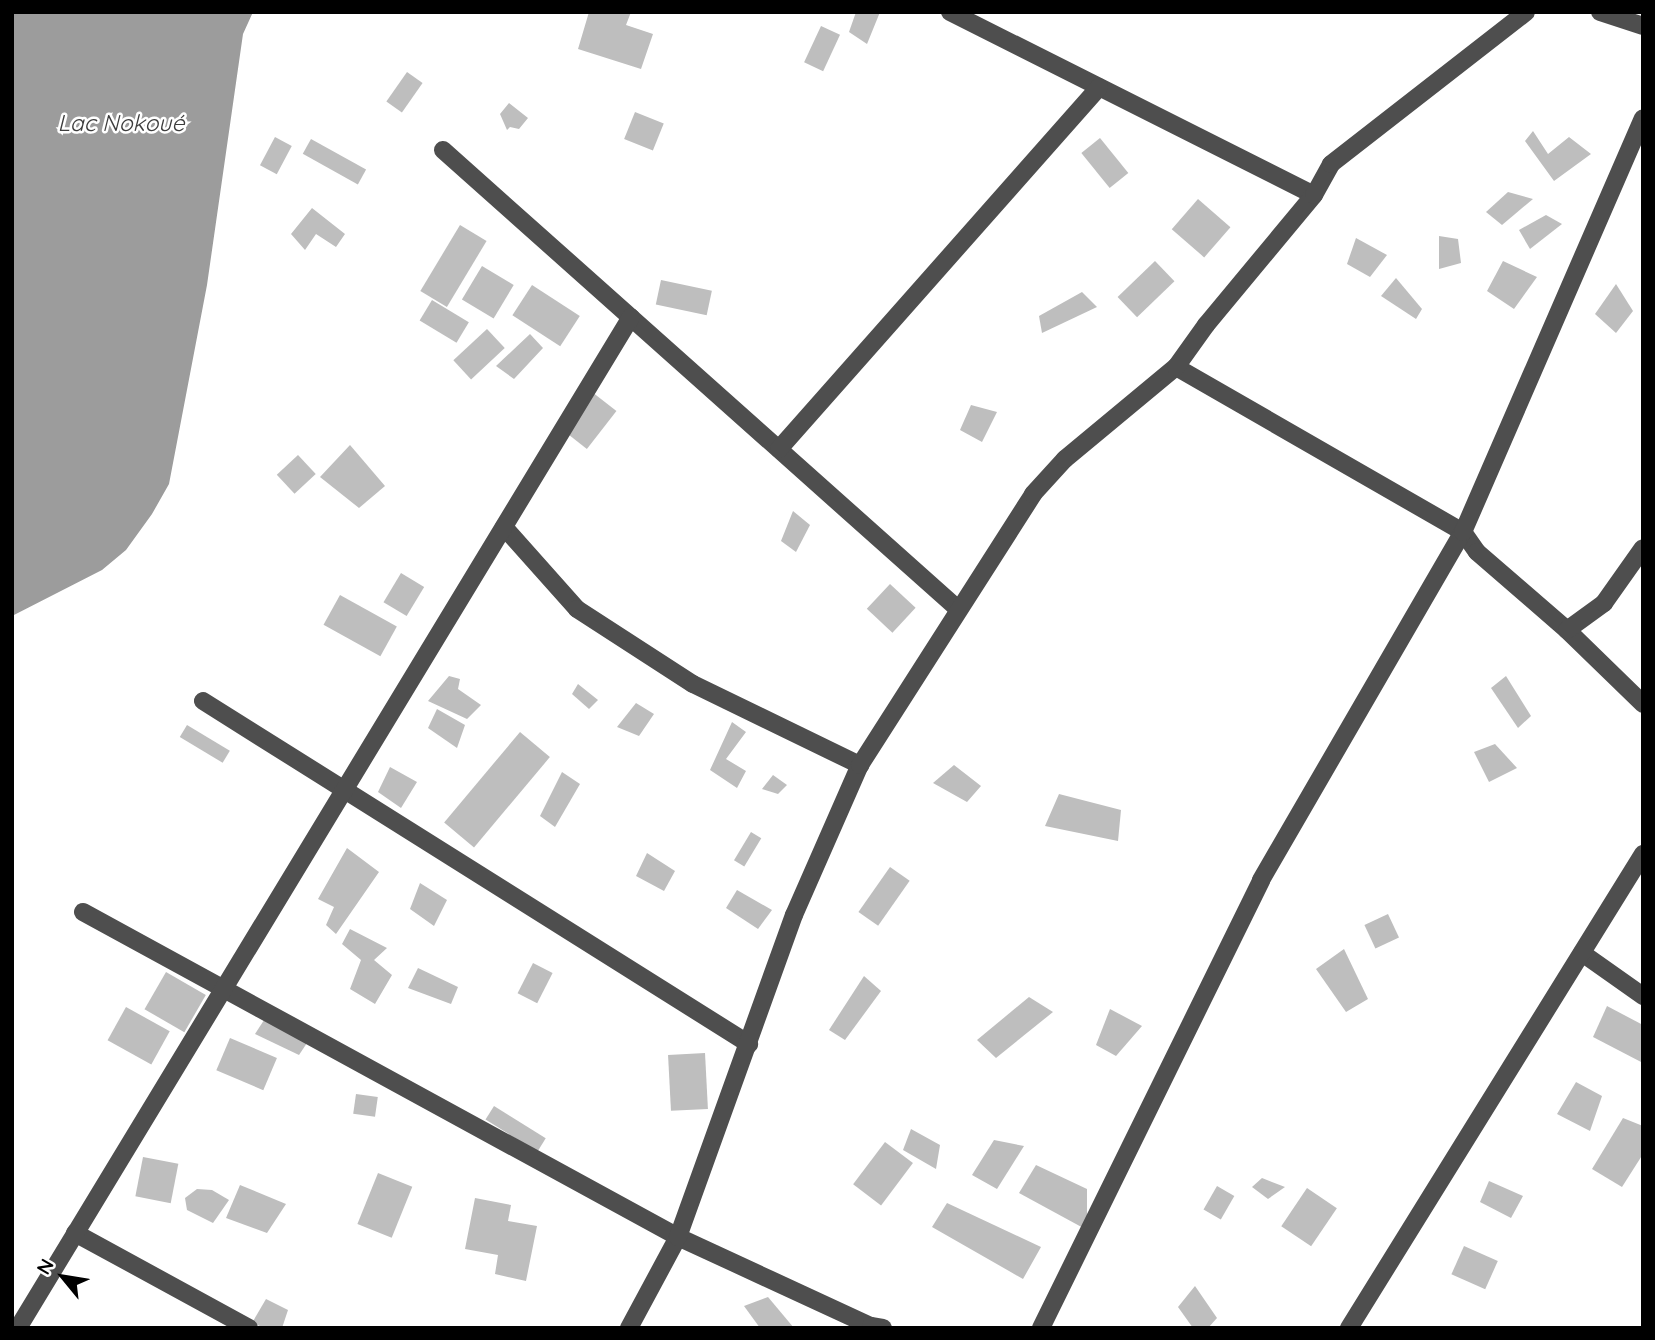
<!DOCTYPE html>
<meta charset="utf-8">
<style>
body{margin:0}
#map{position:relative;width:1655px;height:1340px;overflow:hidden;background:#fff;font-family:Quicksand,sans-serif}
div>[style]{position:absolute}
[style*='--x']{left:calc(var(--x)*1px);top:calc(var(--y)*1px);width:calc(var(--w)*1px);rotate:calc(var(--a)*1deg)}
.water>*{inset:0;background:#9c9c9c}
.building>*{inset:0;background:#bebebe;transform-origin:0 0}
.minor>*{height:18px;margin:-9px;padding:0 9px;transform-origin:9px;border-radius:9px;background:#4e4e4e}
span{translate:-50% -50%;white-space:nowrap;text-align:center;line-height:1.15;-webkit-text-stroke:5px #fff;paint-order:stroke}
.water-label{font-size:23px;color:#3d3d3d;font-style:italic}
.frame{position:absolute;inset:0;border:14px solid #000;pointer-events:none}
.north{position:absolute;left:28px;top:1242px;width:70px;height:70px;-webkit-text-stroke:5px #fff;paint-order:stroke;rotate:300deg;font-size:19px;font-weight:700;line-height:28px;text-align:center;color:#000}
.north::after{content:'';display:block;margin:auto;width:24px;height:32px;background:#000;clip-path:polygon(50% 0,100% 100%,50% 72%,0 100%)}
</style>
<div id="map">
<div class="water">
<div style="clip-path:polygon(12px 12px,253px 12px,243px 34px,207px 285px,169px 484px,152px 514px,126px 550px,102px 570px,12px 616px)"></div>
</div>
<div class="building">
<div style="clip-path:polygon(589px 12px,631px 12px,626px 25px,653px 34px,641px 69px,578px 49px)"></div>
<div style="clip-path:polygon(856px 12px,880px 12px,867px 44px,849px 32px)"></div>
<div style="left:821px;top:26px;width:21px;height:40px;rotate:25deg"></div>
<div style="left:407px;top:72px;width:19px;height:36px;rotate:35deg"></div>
<div style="clip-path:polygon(509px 103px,528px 118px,519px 129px,510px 127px,507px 130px,500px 114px)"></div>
<div style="left:635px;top:112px;width:31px;height:29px;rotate:22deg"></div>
<div style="clip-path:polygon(1533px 131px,1548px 154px,1569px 137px,1591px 154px,1554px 181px,1525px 141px)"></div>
<div style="left:275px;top:137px;width:19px;height:32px;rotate:28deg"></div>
<div style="left:1100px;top:138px;width:45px;height:24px;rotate:51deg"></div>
<div style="left:311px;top:139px;width:63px;height:17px;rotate:29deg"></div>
<div style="clip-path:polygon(1508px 192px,1533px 199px,1502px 225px,1486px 212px)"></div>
<div style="left:1198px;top:199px;width:43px;height:40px;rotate:41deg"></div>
<div style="clip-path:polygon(312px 208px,345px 234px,336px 247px,316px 234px,305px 250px,291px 234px)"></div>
<div style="clip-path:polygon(1546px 215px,1562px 224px,1530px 249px,1519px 230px)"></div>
<div style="left:460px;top:225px;width:31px;height:77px;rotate:31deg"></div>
<div style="clip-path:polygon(1439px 236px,1458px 239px,1461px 263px,1439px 269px)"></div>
<div style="clip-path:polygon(1356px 238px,1387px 255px,1370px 277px,1347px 264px)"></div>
<div style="left:1155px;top:261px;width:28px;height:52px;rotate:46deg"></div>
<div style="clip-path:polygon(1503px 261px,1537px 277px,1514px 309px,1487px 291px)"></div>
<div style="left:482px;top:266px;width:37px;height:39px;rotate:31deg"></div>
<div style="clip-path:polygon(1396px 278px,1422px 309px,1416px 319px,1381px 296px)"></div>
<div style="left:661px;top:280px;width:52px;height:25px;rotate:12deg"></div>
<div style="clip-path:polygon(1616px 284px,1633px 311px,1616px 333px,1595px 314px)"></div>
<div style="left:532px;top:285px;width:57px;height:36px;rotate:33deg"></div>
<div style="clip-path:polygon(1082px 292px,1097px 307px,1042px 333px,1039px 316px)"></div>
<div style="left:432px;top:300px;width:43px;height:24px;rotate:31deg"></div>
<div style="left:487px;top:329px;width:26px;height:46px;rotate:47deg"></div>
<div style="clip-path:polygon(530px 334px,543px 348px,514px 379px,496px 366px)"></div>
<div style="left:592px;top:392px;width:31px;height:48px;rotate:38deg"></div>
<div style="clip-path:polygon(971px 405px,997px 412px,982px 442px,960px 430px)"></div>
<div style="clip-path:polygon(350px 445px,385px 486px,359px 508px,320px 477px)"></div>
<div style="left:298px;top:455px;width:26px;height:29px;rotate:47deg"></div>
<div style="clip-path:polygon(793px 511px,810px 525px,796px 552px,781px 541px)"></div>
<div style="left:401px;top:573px;width:27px;height:34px;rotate:31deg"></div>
<div style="left:890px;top:584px;width:35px;height:34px;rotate:43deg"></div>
<div style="left:340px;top:595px;width:65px;height:34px;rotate:29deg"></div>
<div style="clip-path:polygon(449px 676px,460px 679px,458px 689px,481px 705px,467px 719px,428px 701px)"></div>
<div style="clip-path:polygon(1506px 676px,1531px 716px,1518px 728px,1491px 688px)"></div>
<div style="clip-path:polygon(578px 684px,598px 700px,589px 709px,572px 694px)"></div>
<div style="clip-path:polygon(636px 703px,654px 714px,639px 736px,617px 727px)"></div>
<div style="clip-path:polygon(437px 709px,465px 725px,457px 748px,428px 728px)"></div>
<div style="clip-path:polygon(732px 722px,746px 732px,726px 759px,746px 771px,737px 788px,710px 770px)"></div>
<div style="left:187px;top:725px;width:50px;height:14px;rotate:31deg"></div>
<div style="left:520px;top:732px;width:39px;height:118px;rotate:40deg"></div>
<div style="clip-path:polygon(1495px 744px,1517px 768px,1489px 782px,1474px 752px)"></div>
<div style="clip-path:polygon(954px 765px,981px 786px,967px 802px,933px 783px)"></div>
<div style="clip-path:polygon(390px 767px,417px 782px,401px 808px,378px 792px)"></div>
<div style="clip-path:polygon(562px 772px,580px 784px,555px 827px,540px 816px)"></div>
<div style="clip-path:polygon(773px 775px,787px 785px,778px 794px,762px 789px)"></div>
<div style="clip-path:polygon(1059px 794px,1121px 810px,1118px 841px,1045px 826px)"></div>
<div style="left:751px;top:832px;width:12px;height:33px;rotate:31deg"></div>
<div style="clip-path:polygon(347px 848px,379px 872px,336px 934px,326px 925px,334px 907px,318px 899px)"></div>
<div style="clip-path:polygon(647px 853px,675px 871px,664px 891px,636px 876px)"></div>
<div style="left:890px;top:867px;width:24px;height:55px;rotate:35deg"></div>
<div style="clip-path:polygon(420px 883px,447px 900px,434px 926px,410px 909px)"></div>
<div style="clip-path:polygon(737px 890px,772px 910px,758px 929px,726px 908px)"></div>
<div style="left:1388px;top:914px;width:26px;height:26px;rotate:65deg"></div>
<div style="clip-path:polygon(350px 929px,387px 948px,374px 960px,392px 975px,375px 1004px,350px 989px,361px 960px,342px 944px)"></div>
<div style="clip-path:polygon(1344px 949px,1368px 999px,1346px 1012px,1316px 969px)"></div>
<div style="left:533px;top:963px;width:22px;height:34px;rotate:27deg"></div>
<div style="clip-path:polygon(418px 968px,458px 987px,451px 1004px,408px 988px)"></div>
<div style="left:166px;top:972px;width:46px;height:43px;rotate:30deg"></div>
<div style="clip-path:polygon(864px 976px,881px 991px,845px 1040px,829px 1030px)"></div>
<div style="clip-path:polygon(1029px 997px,1053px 1012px,996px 1058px,977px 1040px)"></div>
<div style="clip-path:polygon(1607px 1006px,1643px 1025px,1643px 1063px,1593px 1037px)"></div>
<div style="left:126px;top:1007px;width:50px;height:38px;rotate:29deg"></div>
<div style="clip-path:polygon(1110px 1009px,1142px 1026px,1116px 1056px,1096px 1045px)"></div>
<div style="clip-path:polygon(266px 1017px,309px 1040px,299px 1055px,255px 1034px)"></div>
<div style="left:230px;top:1038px;width:51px;height:35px;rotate:23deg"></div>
<div style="left:705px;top:1053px;width:56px;height:37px;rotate:87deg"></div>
<div style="clip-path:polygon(1576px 1082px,1602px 1096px,1590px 1131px,1557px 1114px)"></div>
<div style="left:356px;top:1094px;width:22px;height:20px;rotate:8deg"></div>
<div style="left:494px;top:1106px;width:61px;height:16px;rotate:32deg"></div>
<div style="clip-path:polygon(1623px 1118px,1643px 1126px,1643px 1154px,1622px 1187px,1592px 1169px)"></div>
<div style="clip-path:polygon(911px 1129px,940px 1145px,936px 1169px,903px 1150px)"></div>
<div style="clip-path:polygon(994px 1140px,1024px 1146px,997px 1189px,972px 1175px)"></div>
<div style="left:885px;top:1142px;width:35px;height:53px;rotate:37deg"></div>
<div style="left:143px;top:1157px;width:36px;height:40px;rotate:11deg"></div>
<div style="clip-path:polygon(1036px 1165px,1087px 1189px,1087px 1230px,1019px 1193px)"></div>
<div style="left:378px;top:1173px;width:37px;height:55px;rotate:22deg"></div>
<div style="clip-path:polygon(1262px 1178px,1285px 1187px,1268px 1199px,1252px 1187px)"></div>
<div style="clip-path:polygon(1489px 1181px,1523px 1196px,1511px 1218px,1480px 1202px)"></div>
<div style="clip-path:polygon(240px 1185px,286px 1204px,267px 1233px,226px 1218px)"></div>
<div style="left:1217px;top:1186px;width:20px;height:27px;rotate:30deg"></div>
<div style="left:1307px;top:1188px;width:36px;height:46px;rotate:34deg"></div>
<div style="clip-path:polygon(197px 1189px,212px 1190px,229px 1200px,213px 1223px,187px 1210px,185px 1198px)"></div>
<div style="clip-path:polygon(475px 1198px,511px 1205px,508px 1221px,537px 1226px,526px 1281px,495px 1274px,498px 1255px,465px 1249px)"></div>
<div style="clip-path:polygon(947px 1203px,1041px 1247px,1023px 1279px,932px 1227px)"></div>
<div style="left:1464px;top:1246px;width:37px;height:31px;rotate:24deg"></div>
<div style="clip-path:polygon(1195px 1286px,1217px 1318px,1208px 1328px,1193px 1328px,1178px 1307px)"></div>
<div style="clip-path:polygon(768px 1297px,794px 1328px,760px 1328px,744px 1306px)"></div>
<div style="clip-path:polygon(266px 1299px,288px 1310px,282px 1328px,265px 1328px,252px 1323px)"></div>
</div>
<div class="minor">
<div style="--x:950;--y:12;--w:407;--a:26.7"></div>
<div style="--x:1600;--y:12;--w:45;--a:18"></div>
<div style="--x:443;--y:150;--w:690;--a:41.71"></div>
<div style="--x:1176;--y:367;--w:331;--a:29.9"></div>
<div style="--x:1463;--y:532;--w:24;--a:55"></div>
<div style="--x:1477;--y:552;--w:119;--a:40.9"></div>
<div style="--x:1567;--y:630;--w:106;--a:44.2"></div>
<div style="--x:779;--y:449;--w:483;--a:-48.5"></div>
<div style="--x:504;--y:527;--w:110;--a:48.3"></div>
<div style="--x:577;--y:609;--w:138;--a:32.9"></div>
<div style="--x:693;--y:684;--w:186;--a:25.9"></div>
<div style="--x:1567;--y:630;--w:46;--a:-36.1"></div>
<div style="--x:1604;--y:603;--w:67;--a:-54.7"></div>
<div style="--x:203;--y:701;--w:645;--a:32.14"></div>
<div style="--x:83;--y:912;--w:678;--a:28.64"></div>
<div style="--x:678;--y:1237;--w:213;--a:24.8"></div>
<div style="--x:871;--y:1326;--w:12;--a:9"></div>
<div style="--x:1582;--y:953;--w:75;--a:35.2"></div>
<div style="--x:75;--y:1233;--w:198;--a:28.6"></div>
<div style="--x:18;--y:1328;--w:1182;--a:-58.77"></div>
<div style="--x:629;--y:1328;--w:103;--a:-61.7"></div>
<div style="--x:678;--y:1237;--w:342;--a:-70.2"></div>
<div style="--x:794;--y:915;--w:164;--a:-66.3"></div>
<div style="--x:860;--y:765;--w:322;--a:-57.4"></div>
<div style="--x:1033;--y:494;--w:47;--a:-47.6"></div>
<div style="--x:1065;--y:459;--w:144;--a:-39.7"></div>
<div style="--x:1176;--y:367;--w:52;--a:-54.5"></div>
<div style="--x:1206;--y:325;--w:169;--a:-50.3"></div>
<div style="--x:1314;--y:195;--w:35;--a:-61"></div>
<div style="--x:1331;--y:164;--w:247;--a:-37.9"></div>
<div style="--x:1041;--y:1328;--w:499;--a:-63.8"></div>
<div style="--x:1261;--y:880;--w:402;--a:-59.9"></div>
<div style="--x:1463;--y:532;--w:451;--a:-66.5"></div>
<div style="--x:1349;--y:1328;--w:558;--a:-58.19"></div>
</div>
<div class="water-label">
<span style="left:121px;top:123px">Lac Nokoué</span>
</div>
<div class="frame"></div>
<div class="north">N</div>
</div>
